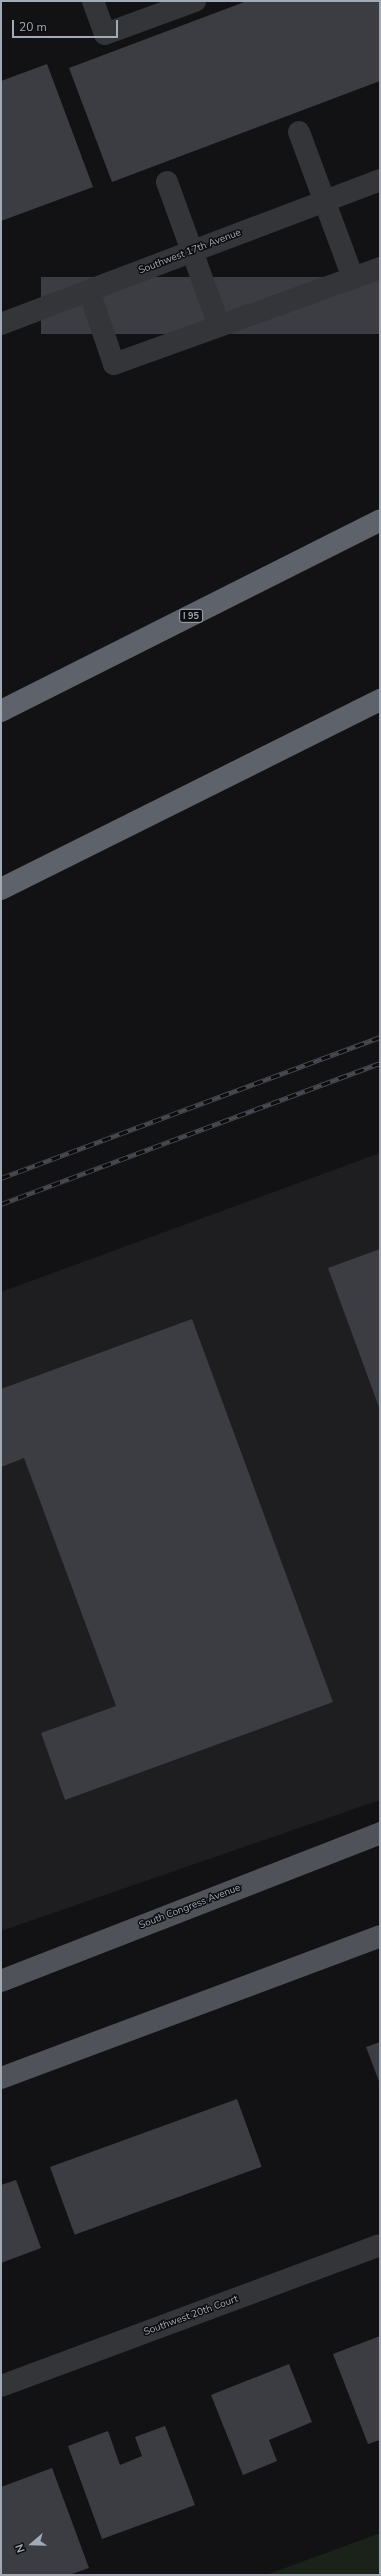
<!DOCTYPE html>
<style>
body{margin:0}
#map{position:relative;width:381px;height:2576px;overflow:hidden;background:#121214;font-family:"Nunito Sans",sans-serif}
div>[style]{position:absolute}
[style*='--x']{left:calc(var(--x)*1px);top:calc(var(--y)*1px);width:calc(var(--w)*1px);rotate:calc(var(--a)*1deg)}
.built>*{inset:0;background:#1e1e21}
.green>*{inset:0;background:#1a221a}
.building>*{inset:0;background:#3c3d42;transform-origin:0 0}
.minor>*{height:22px;margin:-11px;padding:0 11px;transform-origin:11px;border-radius:11px;background:#333539}
.major>*{height:22px;margin:-11px;padding:0 11px;transform-origin:11px;border-radius:11px;background:#4f5259}
.highway>*{height:22px;margin:-11px;padding:0 11px;transform-origin:11px;border-radius:11px;background:#5e636b}
.rail>*{height:4.5px;margin-top:-2.25px;transform-origin:0;background:repeating-linear-gradient(90deg,#0d0d0f 0 9px,#46494f 0 18px);box-sizing:border-box;border-block:1px solid #46494f}
span{translate:-50% -50%;white-space:nowrap;text-align:center;line-height:1.15;-webkit-text-stroke:3px #0d0d0f;paint-order:stroke}
.shield-label span{padding:1px 3px;background:#0d0d0f;border:1px solid;border-radius:3px;-webkit-text-stroke-width:0}
.shield-label{font-size:9px;color:#a2aab6;font-weight:700}
.street-label{font-size:10px;color:#a2aab6}
.frame{position:absolute;inset:0;border:2px solid #a2aab6;pointer-events:none}
.north{position:absolute;left:12px;top:2524px;width:40px;height:40px;-webkit-text-stroke:3px #0d0d0f;paint-order:stroke;rotate:250deg;font-size:11px;font-weight:700;line-height:16px;text-align:center;color:#a2aab6}
.north::after{content:'';display:block;margin:auto;width:14px;height:18px;background:#a2aab6;clip-path:polygon(50% 0,100% 100%,50% 72%,0 100%)}
.scale{position:absolute;left:12px;top:20px;width:106px;height:18px;box-sizing:border-box;border:2px solid #a2aab6;border-top:0;padding-left:5px;font-size:12px;line-height:14px;white-space:nowrap;color:#a2aab6;-webkit-text-stroke:3px #0d0d0f;paint-order:stroke}
</style>
<div id="map">
<div class="built">
<div style="clip-path:polygon(380px 1153px,380px 1800px,1px 1931px,1px 1292px)"></div>
</div>
<div class="green">
<div style="clip-path:polygon(380px 2533px,380px 2575px,266px 2575px)"></div>
</div>
<div class="building">
<div style="clip-path:polygon(247px 1px,380px 1px,380px 81px,112px 182px,69px 68px)"></div>
<div style="clip-path:polygon(47px 64px,93px 187px,1px 221px,1px 81px)"></div>
<div style="left:380px;top:277px;width:57px;height:339px;rotate:90deg"></div>
<div style="clip-path:polygon(380px 1249px,380px 1410px,328px 1268px)"></div>
<div style="clip-path:polygon(192px 1319px,333px 1702px,65px 1800px,41px 1733px,116px 1706px,24px 1458px,1px 1467px,1px 1389px)"></div>
<div style="clip-path:polygon(380px 2042px,380px 2084px,366px 2047px)"></div>
<div style="left:237px;top:2099px;width:72px;height:199px;rotate:70deg"></div>
<div style="clip-path:polygon(16px 2180px,41px 2248px,1px 2263px,1px 2185px)"></div>
<div style="clip-path:polygon(380px 2336px,380px 2440px,368px 2444px,333px 2354px)"></div>
<div style="clip-path:polygon(289px 2364px,312px 2422px,269px 2440px,277px 2461px,243px 2475px,211px 2395px)"></div>
<div style="clip-path:polygon(165px 2426px,195px 2505px,102px 2539px,68px 2446px,108px 2431px,120px 2465px,142px 2456px,135px 2437px)"></div>
<div style="clip-path:polygon(52px 2468px,89px 2568px,69px 2575px,1px 2575px,1px 2487px)"></div>
</div>
<div class="minor">
<div style="--x:93;--y:1;--w:35;--a:70"></div>
<div style="--x:105;--y:34;--w:96;--a:-20.1"></div>
<div style="--x:299;--y:132;--w:156;--a:69.7"></div>
<div style="--x:167;--y:182;--w:153;--a:70.1"></div>
<div style="--x:89;--y:291;--w:77;--a:71.1"></div>
<div style="--x:114;--y:364;--w:283;--a:-19.8"></div>
<div style="--x:1;--y:324;--w:405;--a:-20.8"></div>
<div style="--x:1;--y:2386;--w:404;--a:-20.4"></div>
</div>
<div class="major">
<div style="--x:1;--y:1981;--w:407;--a:-21.3"></div>
<div style="--x:1;--y:2078;--w:405;--a:-20.5"></div>
</div>
<div class="highway">
<div style="--x:1;--y:711;--w:424;--a:-26.7"></div>
<div style="--x:1;--y:889;--w:424;--a:-26.5"></div>
</div>
<div class="rail">
<div style="--x:1;--y:1178;--w:404;--a:-20.4"></div>
<div style="--x:1;--y:1204;--w:404;--a:-20.4"></div>
</div>
<div class="shield-label">
<span style="left:191px;top:616px">I 95</span>
</div>
<div class="street-label">
<span style="left:190px;top:252px;rotate:-21deg">Southwest 17th Avenue</span>
<span style="left:190px;top:1907px;rotate:-21deg">South Congress Avenue</span>
<span style="left:191px;top:2316px;rotate:-20deg">Southwest 20th Court</span>
</div>
<div class="frame"></div>
<div class="north">N</div>
<div class="scale">20 m</div>
</div>
